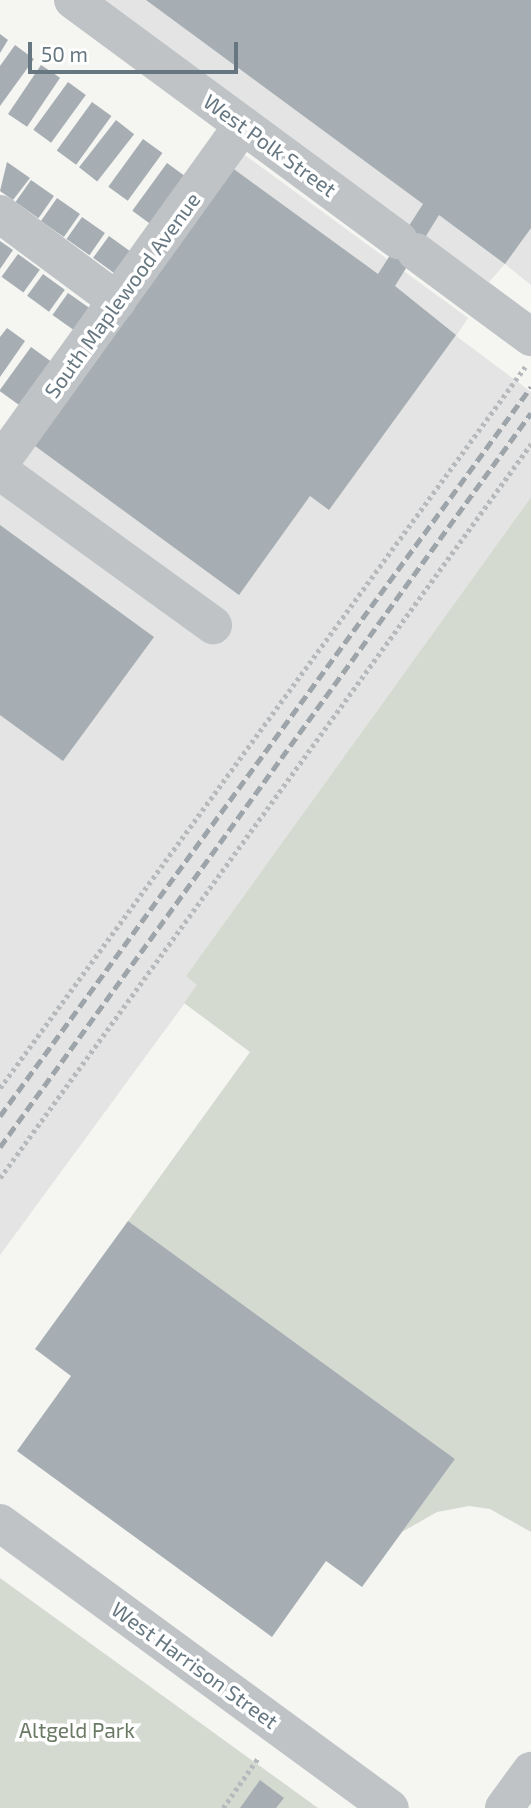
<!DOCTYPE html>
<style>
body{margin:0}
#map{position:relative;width:531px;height:1808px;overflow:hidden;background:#f5f5f2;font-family:"Exo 2",sans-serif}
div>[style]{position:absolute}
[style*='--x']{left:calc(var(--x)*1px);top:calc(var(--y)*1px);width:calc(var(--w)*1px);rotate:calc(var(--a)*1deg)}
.built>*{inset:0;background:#e3e4e3}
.green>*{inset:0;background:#d5dad1}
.building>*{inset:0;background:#a6aeb3;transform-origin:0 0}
.path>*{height:4.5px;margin-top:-2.25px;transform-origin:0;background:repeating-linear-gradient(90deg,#b7babc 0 3.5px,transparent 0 7px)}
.minor>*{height:38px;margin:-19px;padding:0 19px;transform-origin:19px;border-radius:19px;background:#bfc3c6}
.rail>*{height:5px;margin-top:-2.5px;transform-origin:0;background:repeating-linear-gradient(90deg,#9ea5aa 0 10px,transparent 0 15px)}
span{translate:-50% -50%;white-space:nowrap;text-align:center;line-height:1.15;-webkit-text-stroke:7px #fff;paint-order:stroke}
.street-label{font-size:21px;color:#667781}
.park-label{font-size:21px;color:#6a7964}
.scale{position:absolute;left:28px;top:42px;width:210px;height:32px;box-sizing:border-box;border:4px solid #667781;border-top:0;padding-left:9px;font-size:21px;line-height:24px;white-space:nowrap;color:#667781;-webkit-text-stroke:5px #fff;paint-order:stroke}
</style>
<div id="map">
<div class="built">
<div style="clip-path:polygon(99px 0,531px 0,531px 285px,505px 264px,489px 282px)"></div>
<div style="clip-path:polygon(235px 148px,468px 318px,456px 336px,531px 392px,531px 497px,186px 976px,198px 985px,0 1255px,0 478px)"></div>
</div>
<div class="green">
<div style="clip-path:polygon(531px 497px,531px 1532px,490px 1509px,469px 1506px,437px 1512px,402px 1532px,455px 1459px,128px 1221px,250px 1052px,184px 1003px,197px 985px,186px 976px)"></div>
<div style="clip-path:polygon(0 1578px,318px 1808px,0 1808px)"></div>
</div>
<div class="building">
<div style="clip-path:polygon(146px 0,531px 0,531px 228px,505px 264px,439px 215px,395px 286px,456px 335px,329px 510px,310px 496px,239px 595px,31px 443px,231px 167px,378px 274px,423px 204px)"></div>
<div style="clip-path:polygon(0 34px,8px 40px,0 53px)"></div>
<div style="clip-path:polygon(15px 45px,34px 59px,0 106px,0 66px)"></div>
<div style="left:41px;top:65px;width:23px;height:59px;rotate:34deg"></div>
<div style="left:68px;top:82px;width:22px;height:59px;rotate:36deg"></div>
<div style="left:92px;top:102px;width:24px;height:60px;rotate:36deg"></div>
<div style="left:116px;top:120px;width:23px;height:60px;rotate:38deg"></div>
<div style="left:143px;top:139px;width:24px;height:59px;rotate:36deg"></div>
<div style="clip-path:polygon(7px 162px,30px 178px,13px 200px,0 191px)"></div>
<div style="left:167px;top:163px;width:22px;height:59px;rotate:36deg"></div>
<div style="left:31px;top:180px;width:28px;height:27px;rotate:35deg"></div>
<div style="left:57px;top:198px;width:28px;height:28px;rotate:35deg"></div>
<div style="left:82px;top:217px;width:28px;height:27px;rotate:35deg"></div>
<div style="left:109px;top:236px;width:27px;height:27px;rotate:36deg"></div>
<div style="clip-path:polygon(0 241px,13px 250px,0 269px)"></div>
<div style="left:18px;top:254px;width:27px;height:28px;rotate:36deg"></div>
<div style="left:43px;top:274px;width:27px;height:27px;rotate:36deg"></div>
<div style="left:68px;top:293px;width:28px;height:27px;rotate:35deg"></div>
<div style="clip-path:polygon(7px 328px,25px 341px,0 377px,0 337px)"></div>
<div style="left:31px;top:347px;width:24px;height:54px;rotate:36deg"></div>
<div style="clip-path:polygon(0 525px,154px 637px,63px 761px,0 715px)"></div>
<div style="clip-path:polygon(128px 1221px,455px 1459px,362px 1587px,326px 1561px,272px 1637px,17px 1451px,71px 1376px,35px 1349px)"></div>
<div style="clip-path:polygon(260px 1780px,284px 1798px,276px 1808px,240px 1808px)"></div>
</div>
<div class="path">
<div style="--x:0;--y:1088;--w:892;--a:-53.94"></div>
<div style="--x:0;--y:1178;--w:906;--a:-54.12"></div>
<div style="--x:223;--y:1808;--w:61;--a:-55"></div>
</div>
<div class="minor">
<div style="--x:73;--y:0;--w:405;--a:36.4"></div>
<div style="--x:0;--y:214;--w:146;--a:36.6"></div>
<div style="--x:416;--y:252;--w:143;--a:36.5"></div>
<div style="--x:0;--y:463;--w:416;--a:-54.3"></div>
<div style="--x:0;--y:471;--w:263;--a:35.9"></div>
<div style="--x:0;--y:1523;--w:483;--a:36.2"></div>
<div style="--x:504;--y:1808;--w:46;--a:-53.9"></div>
</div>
<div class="rail">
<div style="--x:0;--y:1116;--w:902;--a:-53.93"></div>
<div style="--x:0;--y:1147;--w:906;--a:-54.12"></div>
</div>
<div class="street-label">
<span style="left:270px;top:145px;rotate:36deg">West Polk Street</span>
<span style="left:122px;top:295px;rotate:-54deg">South Maplewood Avenue</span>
<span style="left:195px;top:1665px;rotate:36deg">West Harrison Street</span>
</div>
<div class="park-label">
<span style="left:77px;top:1730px">Altgeld Park</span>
</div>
<div class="scale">50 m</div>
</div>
